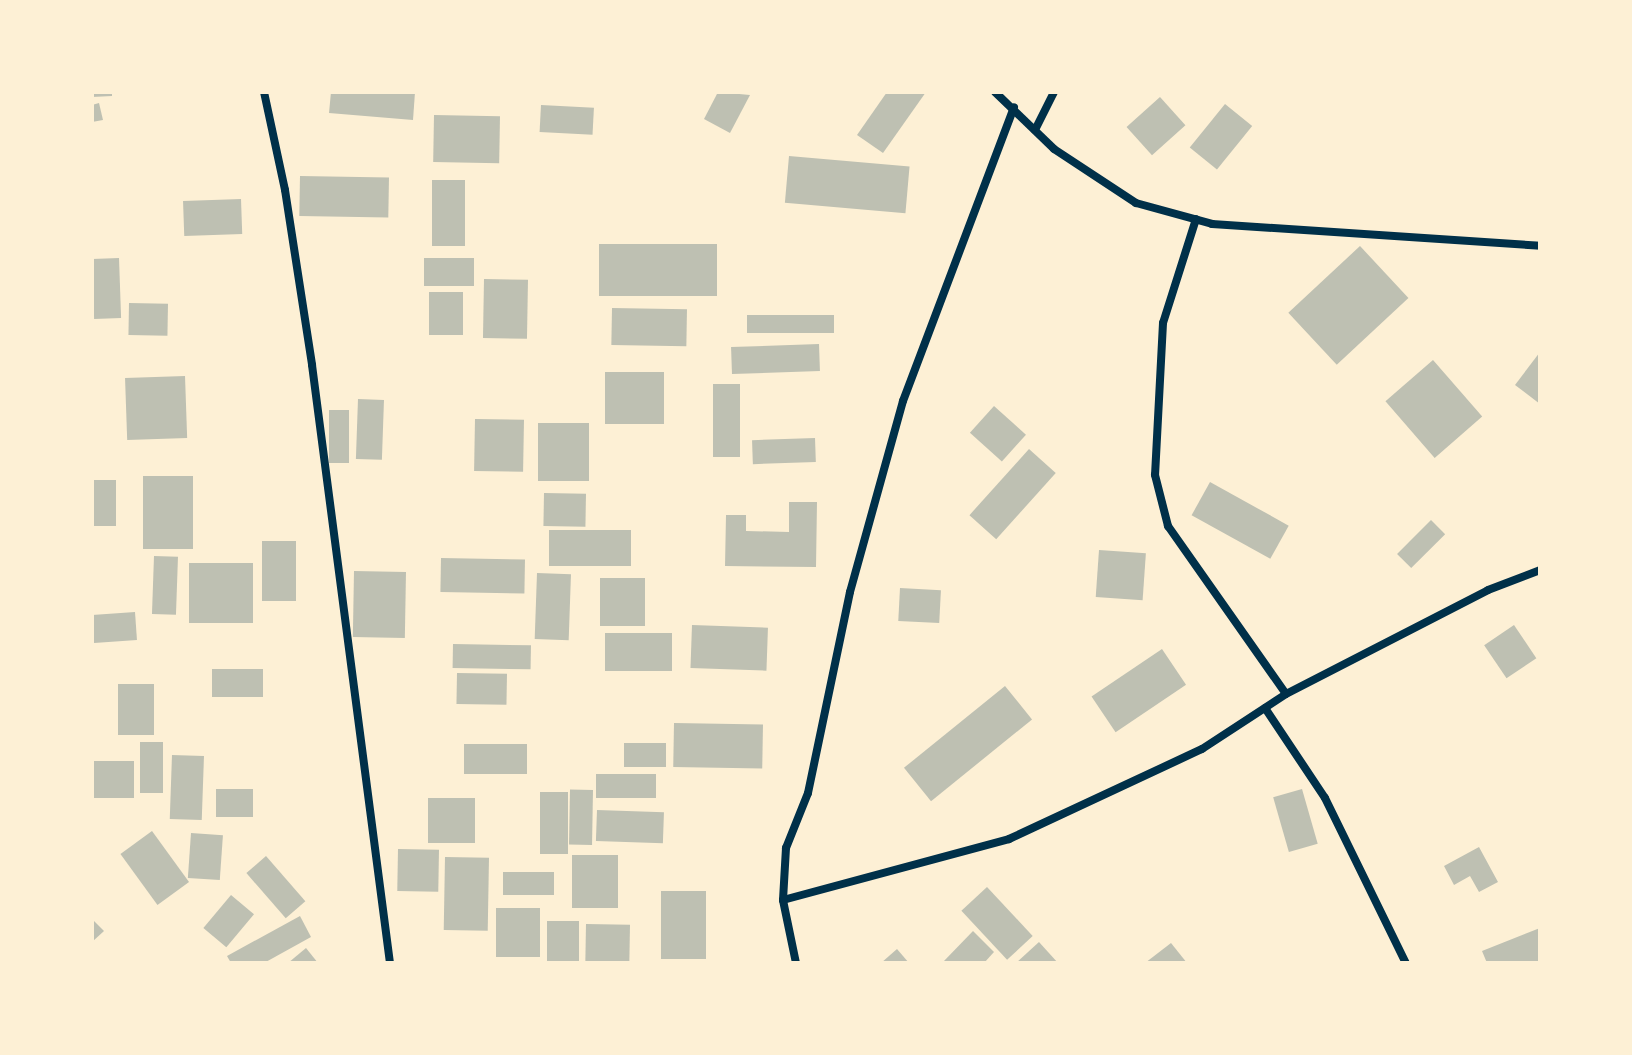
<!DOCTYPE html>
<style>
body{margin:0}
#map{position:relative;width:1632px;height:1055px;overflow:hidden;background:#fdf0d5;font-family:"Sofia Sans Condensed",sans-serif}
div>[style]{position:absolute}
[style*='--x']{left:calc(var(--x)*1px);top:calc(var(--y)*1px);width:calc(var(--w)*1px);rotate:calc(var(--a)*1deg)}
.building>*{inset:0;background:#bec0b2;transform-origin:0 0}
.minor>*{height:8px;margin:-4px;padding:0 4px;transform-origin:4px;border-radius:4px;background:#003049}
span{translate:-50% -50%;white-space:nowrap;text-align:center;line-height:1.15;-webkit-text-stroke:6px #fdf0d5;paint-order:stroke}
.frame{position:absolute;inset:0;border:94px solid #fdf0d5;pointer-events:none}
</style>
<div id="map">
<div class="building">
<div style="clip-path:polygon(92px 92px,112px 92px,112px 96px,92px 97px)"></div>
<div style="clip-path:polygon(331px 92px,415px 92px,413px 120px,329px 113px)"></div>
<div style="clip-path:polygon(718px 92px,750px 95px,730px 133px,704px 119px)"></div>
<div style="clip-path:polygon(887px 92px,926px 92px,883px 153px,857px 135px)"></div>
<div style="left:1160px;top:97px;width:38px;height:45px;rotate:48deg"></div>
<div style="clip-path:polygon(99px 103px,103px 120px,92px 122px,92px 105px)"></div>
<div style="left:1225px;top:104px;width:35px;height:56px;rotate:39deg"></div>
<div style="left:541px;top:105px;width:53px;height:27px;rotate:3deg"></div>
<div style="left:434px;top:115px;width:66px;height:47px;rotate:1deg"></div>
<div style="left:789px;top:156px;width:121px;height:47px;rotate:5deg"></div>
<div style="left:300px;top:176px;width:89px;height:40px;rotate:1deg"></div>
<div style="left:432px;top:180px;width:33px;height:66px"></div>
<div style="left:241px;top:199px;width:35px;height:58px;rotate:88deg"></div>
<div style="left:717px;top:244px;width:52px;height:118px;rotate:90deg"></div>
<div style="left:1360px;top:246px;width:71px;height:98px;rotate:47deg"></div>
<div style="left:119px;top:258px;width:60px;height:27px;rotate:88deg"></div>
<div style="left:424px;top:258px;width:50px;height:28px"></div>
<div style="left:484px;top:279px;width:44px;height:59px;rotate:1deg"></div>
<div style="left:463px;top:292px;width:43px;height:34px;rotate:90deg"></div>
<div style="left:129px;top:303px;width:39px;height:32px;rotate:1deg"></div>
<div style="left:612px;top:308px;width:75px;height:37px;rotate:1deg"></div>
<div style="left:834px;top:315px;width:18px;height:87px;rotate:90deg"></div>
<div style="left:819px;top:344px;width:27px;height:88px;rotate:88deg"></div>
<div style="clip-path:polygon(1540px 352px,1540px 404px,1515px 385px)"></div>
<div style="left:1433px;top:360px;width:75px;height:63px;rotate:49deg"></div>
<div style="left:605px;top:372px;width:59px;height:52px"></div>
<div style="left:185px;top:376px;width:62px;height:60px;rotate:88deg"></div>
<div style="left:713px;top:384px;width:27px;height:73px"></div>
<div style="left:358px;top:399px;width:26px;height:60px;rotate:2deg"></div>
<div style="left:994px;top:406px;width:43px;height:36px;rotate:42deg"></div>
<div style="left:329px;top:410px;width:20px;height:53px"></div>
<div style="left:475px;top:419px;width:49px;height:52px;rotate:1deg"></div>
<div style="left:538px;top:423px;width:51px;height:58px"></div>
<div style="left:815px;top:438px;width:24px;height:63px;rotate:88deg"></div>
<div style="left:1029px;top:449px;width:36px;height:89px;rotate:42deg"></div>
<div style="left:143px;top:476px;width:50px;height:73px"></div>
<div style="left:92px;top:480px;width:24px;height:46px"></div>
<div style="left:1210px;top:482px;width:90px;height:38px;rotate:29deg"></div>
<div style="left:544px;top:493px;width:42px;height:33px;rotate:1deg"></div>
<div style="clip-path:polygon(789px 502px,817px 502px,816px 567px,725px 566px,726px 515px,746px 515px,746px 531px,789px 532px)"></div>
<div style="left:1431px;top:520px;width:20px;height:48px;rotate:45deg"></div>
<div style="left:549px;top:530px;width:82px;height:36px"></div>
<div style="left:262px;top:541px;width:34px;height:60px"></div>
<div style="left:1099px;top:550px;width:47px;height:47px;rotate:4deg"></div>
<div style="left:154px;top:556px;width:24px;height:58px;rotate:2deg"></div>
<div style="left:441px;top:558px;width:84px;height:34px;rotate:1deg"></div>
<div style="left:189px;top:563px;width:64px;height:60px"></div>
<div style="left:354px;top:571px;width:52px;height:66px;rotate:1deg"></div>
<div style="left:537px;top:573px;width:34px;height:66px;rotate:2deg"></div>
<div style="left:600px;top:578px;width:45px;height:48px"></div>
<div style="left:900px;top:588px;width:41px;height:33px;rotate:3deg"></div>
<div style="left:135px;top:612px;width:28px;height:43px;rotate:86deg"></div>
<div style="left:692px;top:625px;width:76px;height:43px;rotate:2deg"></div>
<div style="left:1514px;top:625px;width:40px;height:36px;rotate:56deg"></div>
<div style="left:605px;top:633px;width:67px;height:38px"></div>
<div style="left:453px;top:644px;width:78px;height:24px;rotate:1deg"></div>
<div style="left:1162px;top:649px;width:43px;height:85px;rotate:56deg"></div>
<div style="left:212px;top:669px;width:51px;height:28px"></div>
<div style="left:457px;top:673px;width:50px;height:31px;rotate:1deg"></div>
<div style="left:118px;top:684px;width:36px;height:51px"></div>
<div style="left:1005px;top:686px;width:43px;height:130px;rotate:51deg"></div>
<div style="left:674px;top:723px;width:89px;height:44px;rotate:1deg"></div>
<div style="left:163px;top:742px;width:51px;height:23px;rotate:90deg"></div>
<div style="left:624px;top:743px;width:42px;height:24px"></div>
<div style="left:464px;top:744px;width:63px;height:30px"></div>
<div style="left:172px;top:755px;width:32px;height:64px;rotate:2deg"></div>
<div style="left:92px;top:761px;width:42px;height:37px"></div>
<div style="left:596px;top:774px;width:60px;height:24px"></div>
<div style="left:216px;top:789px;width:37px;height:28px"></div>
<div style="left:1302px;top:789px;width:57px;height:30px;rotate:74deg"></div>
<div style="left:593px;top:790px;width:55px;height:23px;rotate:91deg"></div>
<div style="left:540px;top:792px;width:28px;height:62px"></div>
<div style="left:428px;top:798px;width:47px;height:45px"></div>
<div style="left:597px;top:810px;width:67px;height:31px;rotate:2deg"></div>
<div style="left:152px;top:831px;width:63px;height:39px;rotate:54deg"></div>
<div style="left:191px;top:833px;width:32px;height:45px;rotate:4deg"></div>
<div style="clip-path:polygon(1479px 847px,1498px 882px,1479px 892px,1470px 876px,1454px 885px,1444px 866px)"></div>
<div style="left:398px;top:849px;width:41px;height:42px;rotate:1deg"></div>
<div style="left:572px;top:855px;width:46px;height:53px"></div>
<div style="left:266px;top:856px;width:60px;height:26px;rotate:49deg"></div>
<div style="left:445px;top:857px;width:44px;height:73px;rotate:1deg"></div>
<div style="left:503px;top:872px;width:51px;height:23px"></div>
<div style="left:987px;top:887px;width:67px;height:35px;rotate:47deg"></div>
<div style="left:661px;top:891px;width:45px;height:68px"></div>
<div style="left:231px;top:895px;width:30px;height:43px;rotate:40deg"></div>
<div style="left:496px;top:908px;width:44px;height:49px"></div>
<div style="clip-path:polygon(300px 916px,311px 937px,264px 963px,231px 963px,227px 956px)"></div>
<div style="clip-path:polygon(92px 919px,104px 931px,92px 942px)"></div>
<div style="left:547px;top:921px;width:32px;height:42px"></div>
<div style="left:586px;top:924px;width:44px;height:39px;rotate:1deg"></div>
<div style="clip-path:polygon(1540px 928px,1540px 963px,1487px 963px,1482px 951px)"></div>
<div style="clip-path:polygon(973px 931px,994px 952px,984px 963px,942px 963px)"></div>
<div style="clip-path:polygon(1039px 942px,1058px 963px,1016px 963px)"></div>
<div style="clip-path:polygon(1171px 943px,1187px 963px,1145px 963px)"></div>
<div style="clip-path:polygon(306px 948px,318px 963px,288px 963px)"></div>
<div style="clip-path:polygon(897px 949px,909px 963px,881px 963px)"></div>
</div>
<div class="minor">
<div style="--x:264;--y:92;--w:100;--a:77.9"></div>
<div style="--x:285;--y:190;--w:177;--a:81.2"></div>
<div style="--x:312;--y:365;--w:603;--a:82.57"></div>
<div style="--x:995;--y:92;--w:82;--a:44"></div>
<div style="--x:1054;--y:149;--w:98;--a:33.4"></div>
<div style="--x:1136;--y:203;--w:79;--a:15.4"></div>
<div style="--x:1212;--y:224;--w:329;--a:3.8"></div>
<div style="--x:1035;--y:130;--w:42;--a:-63.4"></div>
<div style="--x:1196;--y:219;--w:109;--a:107.6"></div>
<div style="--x:1163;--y:323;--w:152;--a:93"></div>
<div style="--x:1155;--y:475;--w:53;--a:75.7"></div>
<div style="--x:1168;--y:526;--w:205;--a:54.9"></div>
<div style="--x:1265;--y:708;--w:108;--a:56.3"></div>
<div style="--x:1325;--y:798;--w:184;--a:63.9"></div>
<div style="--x:783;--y:900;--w:234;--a:-15.1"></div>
<div style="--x:1009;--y:839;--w:213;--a:-25"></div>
<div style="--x:1202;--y:749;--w:100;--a:-33.2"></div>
<div style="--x:1286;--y:694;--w:227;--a:-27.2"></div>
<div style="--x:1488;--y:590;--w:56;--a:-21"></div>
<div style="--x:796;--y:963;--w:64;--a:-101.7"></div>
<div style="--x:783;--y:900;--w:52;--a:-86.7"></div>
<div style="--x:786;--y:848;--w:59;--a:-68.2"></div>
<div style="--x:808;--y:793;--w:205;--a:-78.2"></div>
<div style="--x:850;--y:592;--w:198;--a:-74.5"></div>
<div style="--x:903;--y:401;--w:314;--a:-69.3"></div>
</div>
<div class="frame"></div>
</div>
